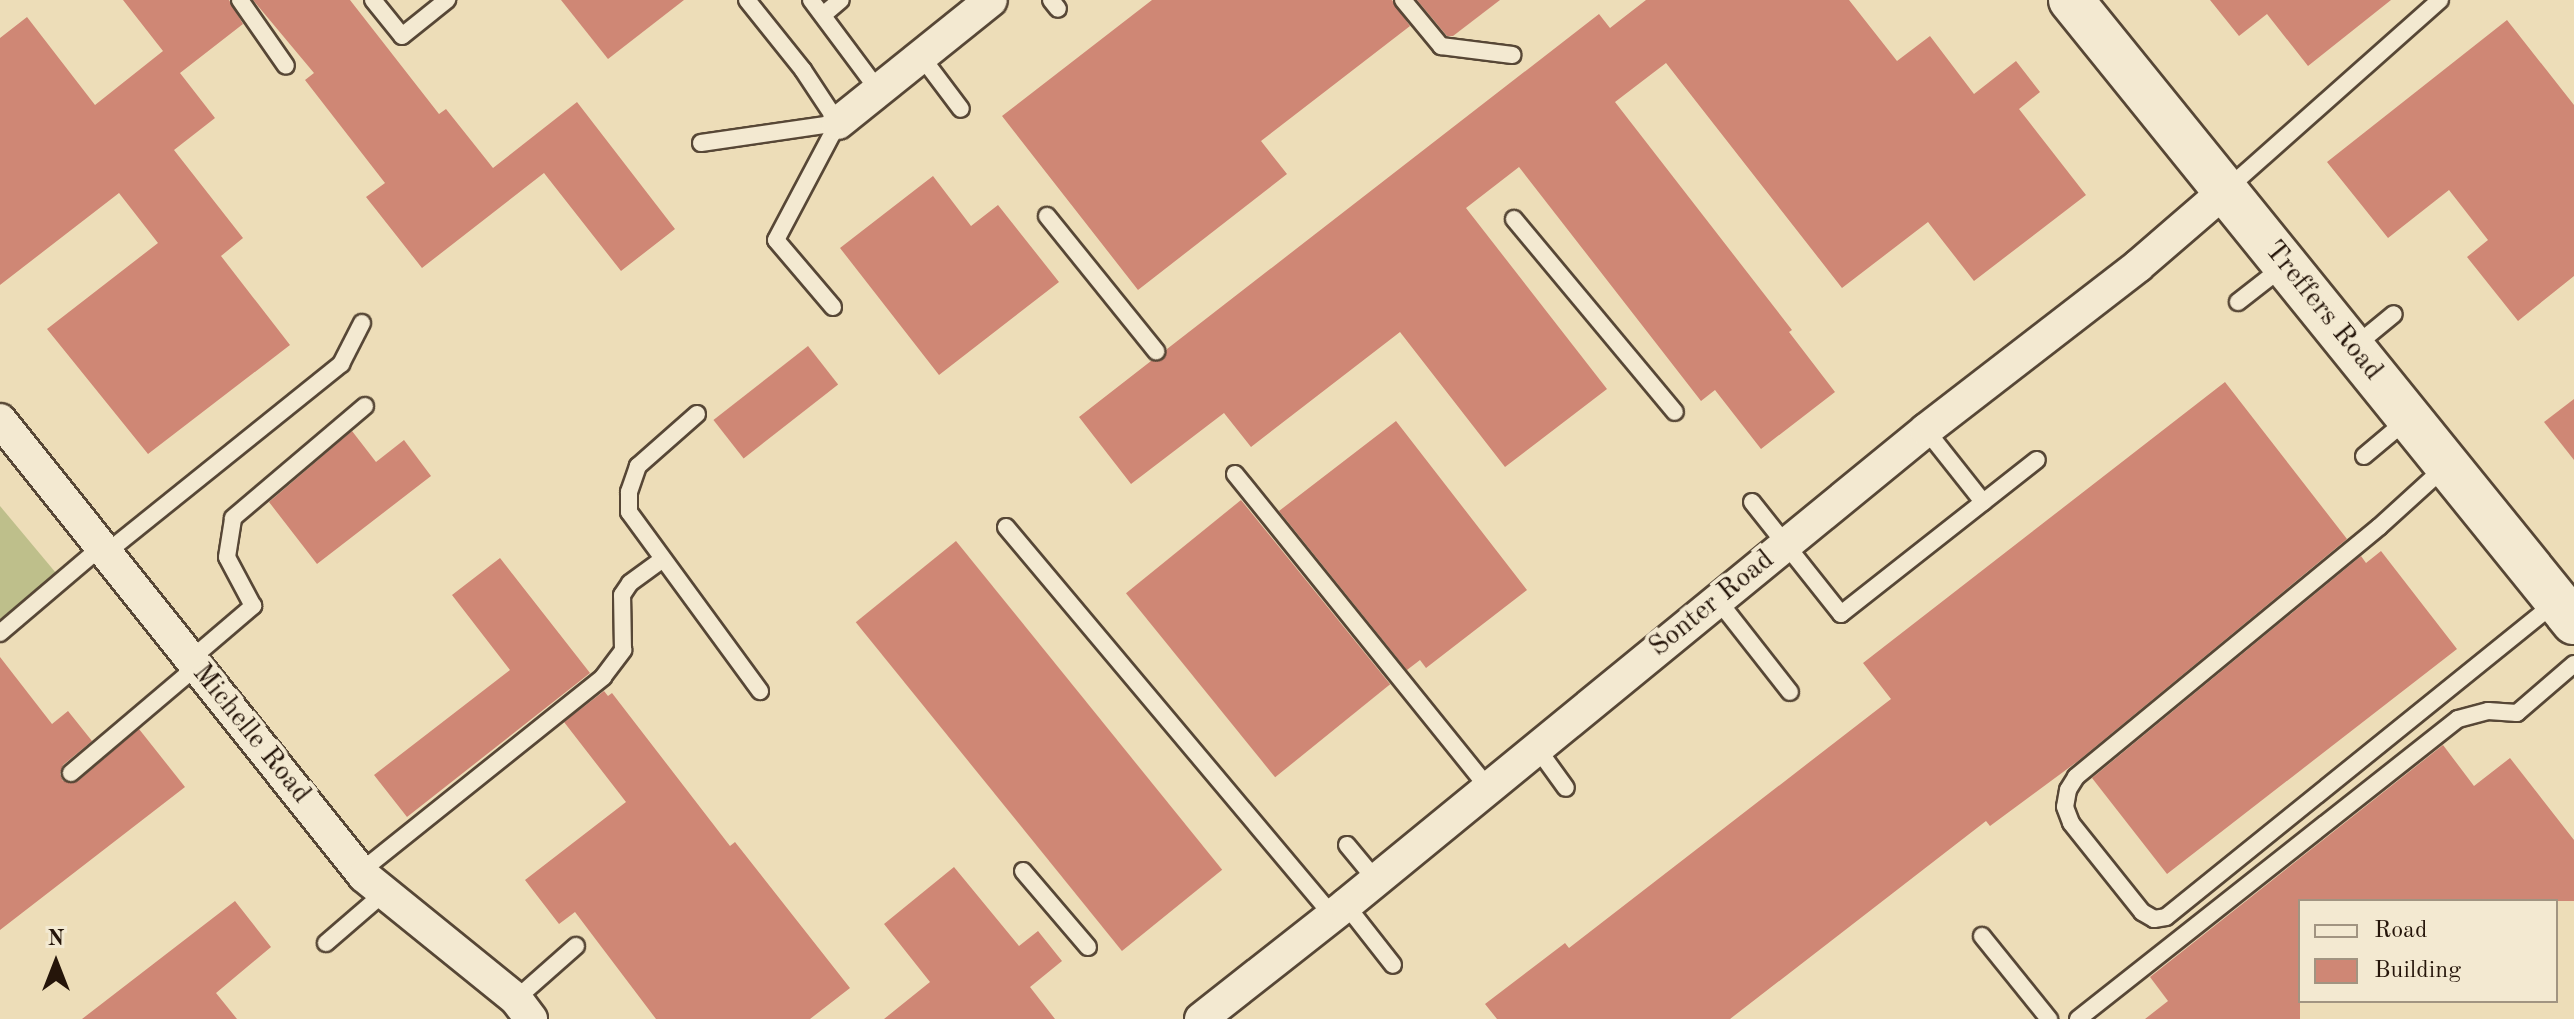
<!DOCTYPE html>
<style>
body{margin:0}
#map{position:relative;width:2574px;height:1019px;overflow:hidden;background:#edddb8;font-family:"Old Standard TT",serif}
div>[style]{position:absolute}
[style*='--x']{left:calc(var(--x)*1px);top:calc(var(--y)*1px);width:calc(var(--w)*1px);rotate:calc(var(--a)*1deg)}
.green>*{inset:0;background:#bebf8b}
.building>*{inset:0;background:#cf8775;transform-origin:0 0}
.roads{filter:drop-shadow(2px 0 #574736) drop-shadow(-2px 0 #574736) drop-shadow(0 2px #574736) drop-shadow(0 -2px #574736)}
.lane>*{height:16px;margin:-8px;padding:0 8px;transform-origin:8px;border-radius:8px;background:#f3e9d1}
.street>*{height:32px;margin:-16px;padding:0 16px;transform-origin:16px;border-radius:16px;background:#f3e9d1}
.secondary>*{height:44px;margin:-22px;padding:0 22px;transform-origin:22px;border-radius:22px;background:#f3e9d1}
span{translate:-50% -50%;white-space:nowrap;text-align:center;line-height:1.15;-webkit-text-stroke:8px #f3e9d1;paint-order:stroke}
.street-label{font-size:28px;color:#25150a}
.legend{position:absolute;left:2298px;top:899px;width:260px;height:104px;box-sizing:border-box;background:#f3e9d1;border:2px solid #a19481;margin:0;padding:10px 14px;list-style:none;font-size:24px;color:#25150a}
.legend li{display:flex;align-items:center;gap:16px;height:40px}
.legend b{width:40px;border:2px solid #a19481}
.north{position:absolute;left:16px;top:923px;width:80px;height:80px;-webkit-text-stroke:6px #f3e9d1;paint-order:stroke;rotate:0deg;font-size:22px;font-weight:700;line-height:32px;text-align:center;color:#25150a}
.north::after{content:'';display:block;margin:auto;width:28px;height:36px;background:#25150a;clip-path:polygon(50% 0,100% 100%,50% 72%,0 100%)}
</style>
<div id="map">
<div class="green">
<div style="clip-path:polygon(0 506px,56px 573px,0 619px)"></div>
</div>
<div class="building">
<div style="clip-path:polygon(123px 0,229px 0,243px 24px,180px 73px,215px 118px,174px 150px,243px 238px,221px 256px,290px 345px,148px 454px,47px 329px,158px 243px,119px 193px,0 285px,0 38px,27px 17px,95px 105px,163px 51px)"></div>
<div style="clip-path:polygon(253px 0,350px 0,439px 114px,446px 109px,493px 168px,577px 102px,675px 229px,621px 271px,544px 173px,422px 268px,366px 197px,385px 183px,305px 80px,314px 73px)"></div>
<div style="clip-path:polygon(561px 0,684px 0,608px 59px)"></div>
<div style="clip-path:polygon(1152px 0,1392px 0,1410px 26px,1261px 141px,1287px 174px,1138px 290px,1002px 116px)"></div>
<div style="clip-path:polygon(1417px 0,1500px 0,1453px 36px,1447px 36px)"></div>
<div style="clip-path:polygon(1646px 0,1849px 0,1897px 61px,1930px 36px,1974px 94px,2016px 61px,2040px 92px,2019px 109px,2086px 195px,1974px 281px,1928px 222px,1842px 288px,1666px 63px,1615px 102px,1792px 330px,1789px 332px,1835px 392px,1761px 449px,1715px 390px,1701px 401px,1519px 167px,1466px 208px,1607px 389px,1505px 467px,1400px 332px,1251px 447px,1224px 413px,1131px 484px,1079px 417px,1151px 361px,1162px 360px,1167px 349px,1599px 14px,1610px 28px)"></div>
<div style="clip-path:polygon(2210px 0,2391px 0,2308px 66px,2267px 14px,2239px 36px)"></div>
<div style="clip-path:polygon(2507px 20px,2574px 105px,2574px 276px,2518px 321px,2467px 257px,2488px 240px,2449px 190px,2388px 238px,2327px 162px)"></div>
<div style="clip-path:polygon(933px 176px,971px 226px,998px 205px,1059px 282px,939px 375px,840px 248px)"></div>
<div style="left:808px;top:346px;width:49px;height:120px;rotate:52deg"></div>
<div style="clip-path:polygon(2225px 382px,2347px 539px,2078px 761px,1990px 826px,1986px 821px,1730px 1019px,1497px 1019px,1485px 1004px,1565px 943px,1569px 948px,1891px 699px,1863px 663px)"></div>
<div style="clip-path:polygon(2574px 399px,2574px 460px,2544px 422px)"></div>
<div style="clip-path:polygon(1396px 421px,1527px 590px,1426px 668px,1420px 660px,1407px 670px,1279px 511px)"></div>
<div style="clip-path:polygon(352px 431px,376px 462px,404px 440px,431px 476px,317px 564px,269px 502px)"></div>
<div style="left:1241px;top:500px;width:237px;height:148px;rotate:51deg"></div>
<div style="left:956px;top:541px;width:423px;height:129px;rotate:51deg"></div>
<div style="clip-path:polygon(2381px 551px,2457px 649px,2167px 874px,2092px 778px,2361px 556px,2366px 563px)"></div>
<div style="clip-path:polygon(500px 558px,590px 673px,407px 817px,374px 775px,510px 670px,452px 595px)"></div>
<div style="clip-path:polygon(0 657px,52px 724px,68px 711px,92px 741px,63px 765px,60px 774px,63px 781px,78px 781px,139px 729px,185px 787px,0 930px)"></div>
<div style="clip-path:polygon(604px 691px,608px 696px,612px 693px,730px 846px,735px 842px,850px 988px,810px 1019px,656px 1019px,575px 912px,559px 924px,525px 880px,626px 802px,564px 722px)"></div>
<div style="clip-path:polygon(2443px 745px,2474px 786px,2510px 758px,2574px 840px,2574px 901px,2300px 901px,2300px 1019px,2145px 1019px,2168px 1001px,2150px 977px)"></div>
<div style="clip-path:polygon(954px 867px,1019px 946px,1038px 931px,1062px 961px,1030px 987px,1055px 1019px,884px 1019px,930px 982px,884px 924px)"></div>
<div style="clip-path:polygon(235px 901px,271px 947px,216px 993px,237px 1019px,82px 1019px)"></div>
</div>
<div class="roads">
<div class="lane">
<div style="--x:240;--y:0;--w:80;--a:55.1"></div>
<div style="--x:373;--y:0;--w:46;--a:51.1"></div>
<div style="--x:402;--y:36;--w:58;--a:-38.7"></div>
<div style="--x:747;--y:0;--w:90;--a:51.3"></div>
<div style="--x:803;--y:70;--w:64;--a:56.6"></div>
<div style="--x:811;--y:0;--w:112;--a:53.3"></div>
<div style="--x:1051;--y:0;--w:11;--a:52"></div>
<div style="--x:1403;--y:0;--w:60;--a:50.4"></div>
<div style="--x:1441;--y:46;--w:72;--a:7.2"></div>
<div style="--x:823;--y:15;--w:23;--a:-40"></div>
<div style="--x:921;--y:56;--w:66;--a:53"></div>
<div style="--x:701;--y:143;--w:138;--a:-8.3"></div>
<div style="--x:2226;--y:190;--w:286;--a:-41.6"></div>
<div style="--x:1047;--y:216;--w:174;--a:51.1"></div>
<div style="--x:1514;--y:219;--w:251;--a:50.2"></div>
<div style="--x:2238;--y:302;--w:58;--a:-38"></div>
<div style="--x:833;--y:307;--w:88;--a:-130.4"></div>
<div style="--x:776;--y:240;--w:132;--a:-62.1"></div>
<div style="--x:2355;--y:346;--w:50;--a:-39.4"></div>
<div style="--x:697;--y:414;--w:79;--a:138.6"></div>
<div style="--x:638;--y:466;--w:28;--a:109"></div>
<div style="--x:629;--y:492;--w:20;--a:90"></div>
<div style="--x:629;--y:512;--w:222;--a:53.8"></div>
<div style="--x:1926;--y:430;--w:92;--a:51.6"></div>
<div style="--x:2364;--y:456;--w:57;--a:-40.1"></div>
<div style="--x:2445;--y:467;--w:89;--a:137.7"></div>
<div style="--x:2379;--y:527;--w:393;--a:140.5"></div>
<div style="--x:2076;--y:777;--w:15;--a:122"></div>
<div style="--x:2068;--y:790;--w:17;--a:100"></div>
<div style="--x:2065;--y:807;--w:17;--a:69"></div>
<div style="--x:2071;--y:823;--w:114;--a:51.4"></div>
<div style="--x:2142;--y:912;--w:14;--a:30"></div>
<div style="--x:2154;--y:919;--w:12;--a:-9"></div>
<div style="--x:2166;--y:917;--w:501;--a:-38.93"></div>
<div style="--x:1235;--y:474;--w:403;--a:51.1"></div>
<div style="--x:1752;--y:502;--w:143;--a:51.5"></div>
<div style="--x:1841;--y:614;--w:249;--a:-38.2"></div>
<div style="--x:1006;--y:527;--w:507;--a:49.96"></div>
<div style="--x:106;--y:553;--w:302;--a:-38.8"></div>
<div style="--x:341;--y:364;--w:46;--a:-62.9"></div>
<div style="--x:1717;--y:599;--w:118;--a:51.9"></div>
<div style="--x:0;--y:633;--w:133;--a:-40.4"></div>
<div style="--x:191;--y:659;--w:82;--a:-40.5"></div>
<div style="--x:253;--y:606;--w:55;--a:-118"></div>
<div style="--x:227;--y:557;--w:39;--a:-81"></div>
<div style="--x:233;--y:518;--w:173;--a:-40.3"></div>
<div style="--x:1537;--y:748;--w:49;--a:54.1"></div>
<div style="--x:71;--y:773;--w:165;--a:-40.3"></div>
<div style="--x:1347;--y:845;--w:45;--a:50.4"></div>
<div style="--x:1023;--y:871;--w:100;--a:49.5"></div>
<div style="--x:360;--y:872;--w:312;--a:-38.7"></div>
<div style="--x:603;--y:677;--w:34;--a:-53"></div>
<div style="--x:623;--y:650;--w:55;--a:-91"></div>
<div style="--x:622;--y:595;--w:14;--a:-56"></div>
<div style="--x:630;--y:583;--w:39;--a:-36"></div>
<div style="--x:1346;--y:905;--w:76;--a:51.9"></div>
<div style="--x:1982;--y:936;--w:107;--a:51.1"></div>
<div style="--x:326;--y:943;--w:77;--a:-40.8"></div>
<div style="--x:516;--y:999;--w:80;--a:-41.5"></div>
<div style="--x:2078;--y:1019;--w:484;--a:-38.3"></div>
<div style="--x:2458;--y:719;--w:31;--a:-15"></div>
<div style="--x:2488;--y:711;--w:29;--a:4"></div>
<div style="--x:2517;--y:713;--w:75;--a:-40.7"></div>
</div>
<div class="street">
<div style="--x:838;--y:123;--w:196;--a:-38.8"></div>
<div style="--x:0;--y:420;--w:583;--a:51.4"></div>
<div style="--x:364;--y:876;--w:196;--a:39"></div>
<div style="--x:516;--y:999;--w:25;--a:53"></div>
<div style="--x:1201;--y:1019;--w:184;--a:-38.2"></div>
<div style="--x:1346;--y:905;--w:750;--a:-39.32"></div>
<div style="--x:1926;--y:430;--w:268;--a:-37.7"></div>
<div style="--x:2138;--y:266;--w:115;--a:-40.8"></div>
</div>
<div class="secondary">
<div style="--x:2071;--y:0;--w:800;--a:51.04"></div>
</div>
</div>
<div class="street-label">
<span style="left:2323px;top:311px;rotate:51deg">Treffers Road</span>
<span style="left:1712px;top:604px;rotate:-39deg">Sonter Road</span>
<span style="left:251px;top:734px;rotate:51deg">Michelle Road</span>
</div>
<ul class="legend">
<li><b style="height:10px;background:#f3e9d1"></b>Road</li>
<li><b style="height:22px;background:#cf8775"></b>Building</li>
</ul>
<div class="north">N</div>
</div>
